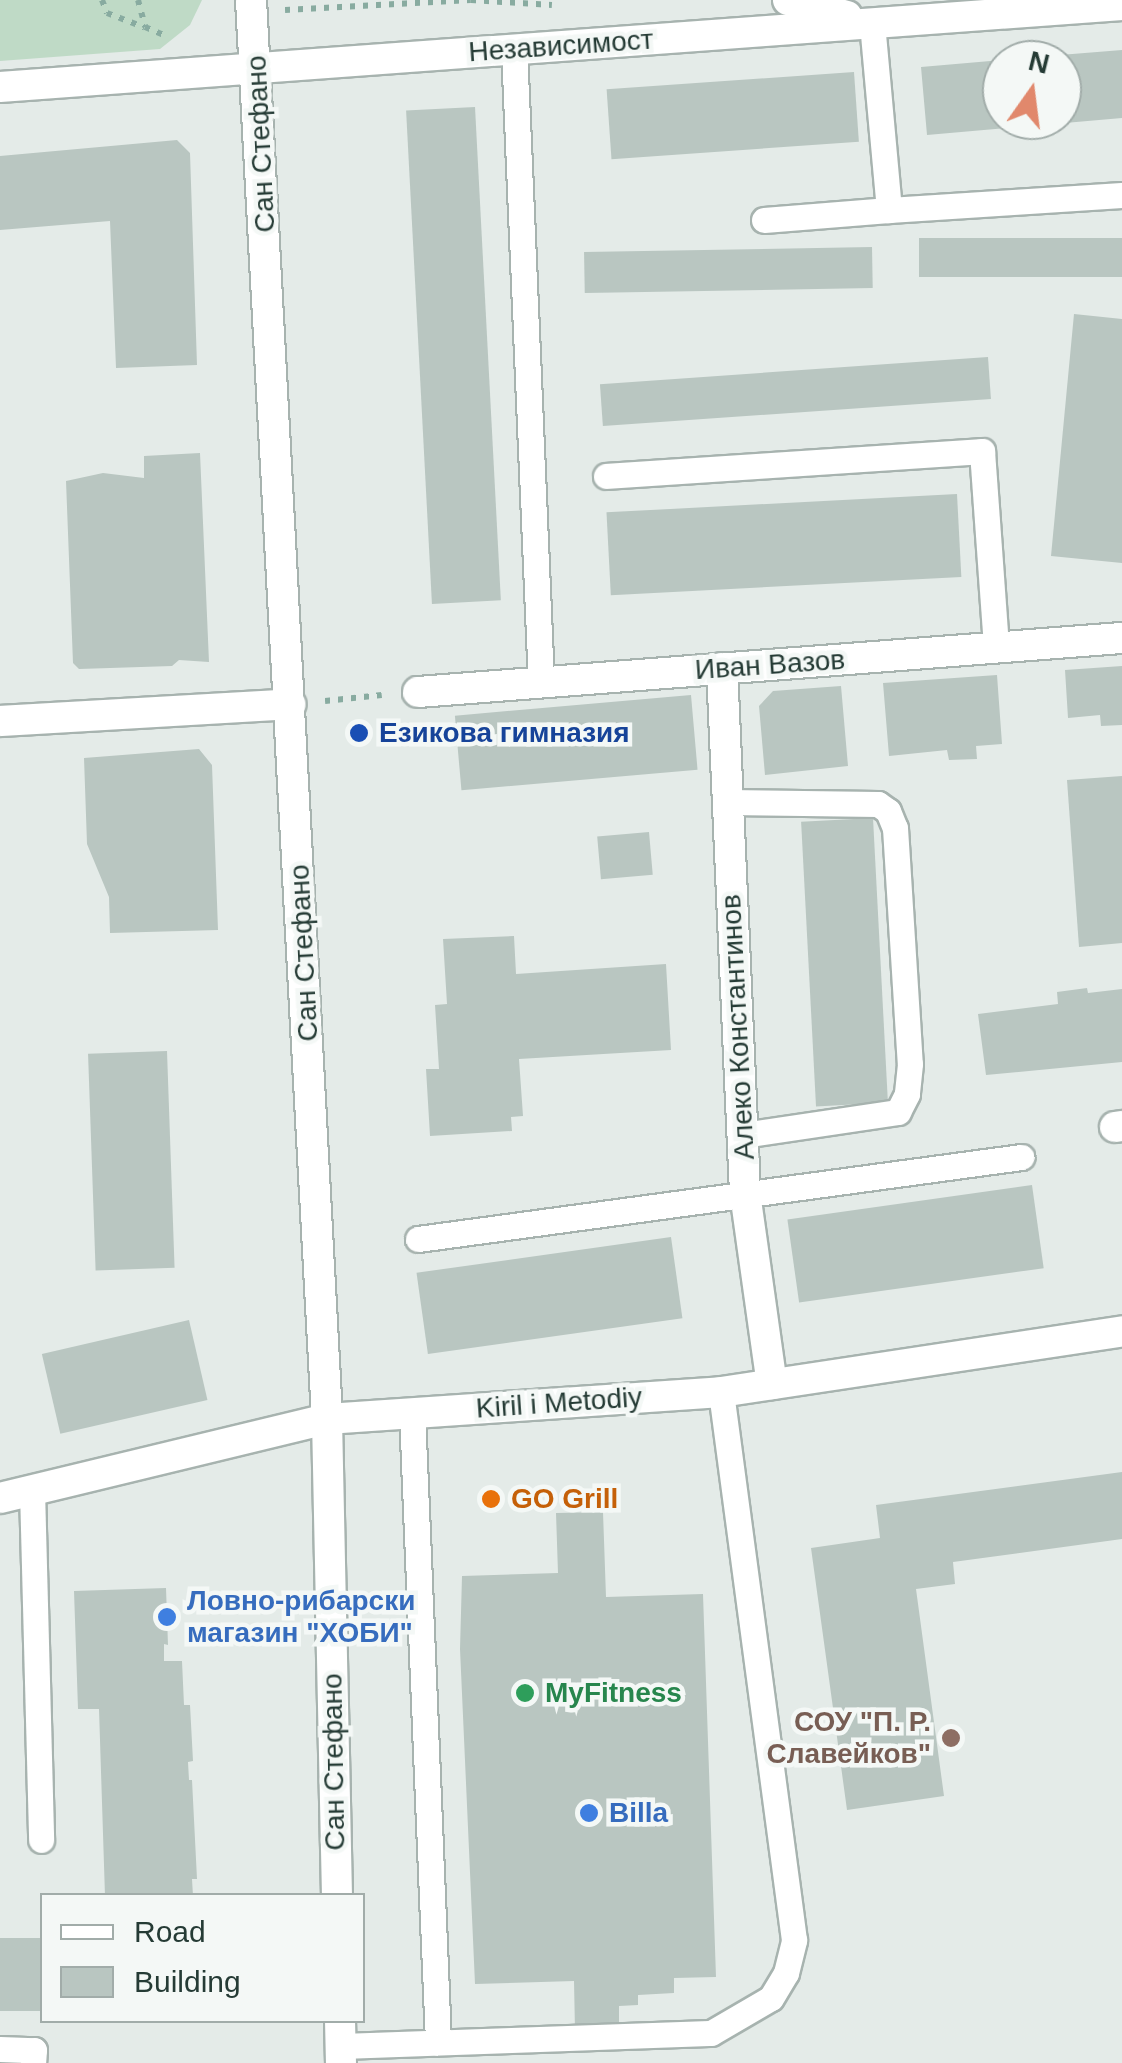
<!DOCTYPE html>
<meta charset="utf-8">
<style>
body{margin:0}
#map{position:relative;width:1122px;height:2063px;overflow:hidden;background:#e4ebe8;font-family:Helvetica,sans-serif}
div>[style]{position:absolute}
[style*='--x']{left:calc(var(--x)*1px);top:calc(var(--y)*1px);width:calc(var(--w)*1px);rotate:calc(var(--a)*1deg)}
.green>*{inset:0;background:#bfdac6}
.building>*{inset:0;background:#b9c6c1;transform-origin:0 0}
.path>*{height:6px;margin-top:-3px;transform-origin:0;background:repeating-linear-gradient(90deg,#88aba0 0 5px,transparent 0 13px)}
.roads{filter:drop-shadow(2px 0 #a7b3af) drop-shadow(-2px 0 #a7b3af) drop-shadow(0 2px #a7b3af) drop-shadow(0 -2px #a7b3af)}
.service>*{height:25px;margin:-12.5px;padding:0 12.5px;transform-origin:12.5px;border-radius:12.5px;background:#fff}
.minor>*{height:30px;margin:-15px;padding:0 15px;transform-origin:15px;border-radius:15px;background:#fff}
.tertiary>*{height:30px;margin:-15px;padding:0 15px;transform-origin:15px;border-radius:15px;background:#fff}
.dots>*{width:28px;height:28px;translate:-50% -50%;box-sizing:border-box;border:5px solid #f4f8f6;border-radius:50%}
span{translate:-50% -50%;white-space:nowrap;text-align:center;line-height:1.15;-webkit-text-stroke:9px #f4f8f6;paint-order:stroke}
.street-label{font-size:28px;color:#253b35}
.transit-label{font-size:28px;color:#164399;font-weight:700}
.left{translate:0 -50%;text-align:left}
.food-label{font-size:28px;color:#c56008;font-weight:700}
.shop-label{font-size:28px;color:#366cbe;font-weight:700}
.leisure-label{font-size:28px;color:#27864d;font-weight:700}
.education-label{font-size:28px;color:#785e54;font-weight:700}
.right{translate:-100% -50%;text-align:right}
.legend{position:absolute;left:40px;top:1893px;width:325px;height:130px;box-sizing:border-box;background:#f4f8f6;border:2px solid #a1aca9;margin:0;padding:12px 18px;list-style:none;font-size:30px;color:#253b35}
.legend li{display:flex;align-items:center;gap:20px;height:50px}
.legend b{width:50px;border:2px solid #a1aca9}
.north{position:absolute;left:982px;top:40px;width:100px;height:100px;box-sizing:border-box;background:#f4f8f6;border:2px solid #a1aca9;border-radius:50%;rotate:14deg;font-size:28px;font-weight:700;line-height:40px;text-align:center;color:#253b35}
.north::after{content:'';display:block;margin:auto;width:35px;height:45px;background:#e1886c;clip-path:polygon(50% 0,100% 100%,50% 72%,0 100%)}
</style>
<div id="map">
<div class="green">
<div style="clip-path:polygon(0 0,202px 0,190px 25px,160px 49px,0 61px)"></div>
</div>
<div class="building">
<div style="clip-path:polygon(1122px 50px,1122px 118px,927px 135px,921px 67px,1002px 60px,1002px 120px,1062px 120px,1062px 60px,1035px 57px)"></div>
<div style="left:854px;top:72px;width:70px;height:248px;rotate:86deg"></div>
<div style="left:475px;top:107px;width:494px;height:69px;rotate:87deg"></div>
<div style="clip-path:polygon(177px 140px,190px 153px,197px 365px,116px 368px,110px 221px,0 230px,0 156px)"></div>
<div style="left:1122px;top:238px;width:39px;height:203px;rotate:90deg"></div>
<div style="left:872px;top:247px;width:41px;height:288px;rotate:89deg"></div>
<div style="clip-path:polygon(1074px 314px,1122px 319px,1122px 563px,1051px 556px)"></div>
<div style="left:988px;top:357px;width:42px;height:389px;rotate:86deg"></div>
<div style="clip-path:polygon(200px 453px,209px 662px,179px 660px,172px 666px,79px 669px,73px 663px,66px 481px,103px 473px,144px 478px,144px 456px)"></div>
<div style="left:957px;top:494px;width:83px;height:351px;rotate:87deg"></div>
<div style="clip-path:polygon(1122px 666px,1122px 725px,1101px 726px,1100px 715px,1068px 718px,1065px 670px)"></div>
<div style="clip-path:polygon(997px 675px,1002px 744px,976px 746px,977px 759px,949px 760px,947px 750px,889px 756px,883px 683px)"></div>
<div style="clip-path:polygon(841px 686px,848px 766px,765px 775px,759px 706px,773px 691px)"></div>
<div style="left:691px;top:695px;width:75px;height:237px;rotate:85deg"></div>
<div style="clip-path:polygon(199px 749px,212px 765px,218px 930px,110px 933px,109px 897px,87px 844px,84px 758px)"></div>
<div style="clip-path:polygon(1122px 776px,1122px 943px,1079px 947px,1067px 780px)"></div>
<div style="left:873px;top:818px;width:285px;height:72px;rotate:87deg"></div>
<div style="left:649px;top:832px;width:43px;height:52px;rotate:85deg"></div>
<div style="clip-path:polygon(514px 936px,516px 974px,666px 964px,671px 1050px,519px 1059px,523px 1116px,511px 1117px,512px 1131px,430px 1136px,426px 1069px,439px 1069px,435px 1005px,447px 1004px,443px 939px)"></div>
<div style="clip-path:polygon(1087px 988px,1088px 993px,1122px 989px,1122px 1062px,986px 1075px,978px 1014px,1058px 1004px,1057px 992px)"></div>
<div style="left:167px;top:1051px;width:217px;height:79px;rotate:88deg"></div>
<div style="left:1032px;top:1185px;width:84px;height:247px;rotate:82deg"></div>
<div style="left:671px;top:1237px;width:82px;height:257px;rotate:82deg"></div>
<div style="left:189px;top:1320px;width:82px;height:151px;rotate:77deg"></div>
<div style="clip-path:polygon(1122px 1472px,1122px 1539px,953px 1562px,955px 1584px,916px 1589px,944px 1796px,847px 1810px,811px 1548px,880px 1538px,876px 1505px)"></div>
<div style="clip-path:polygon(603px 1512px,606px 1597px,703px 1594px,716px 1977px,674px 1978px,674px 1993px,638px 1995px,638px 2005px,619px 2006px,619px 2030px,575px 2031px,574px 1981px,475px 1984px,460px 1649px,462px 1576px,558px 1573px,556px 1513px)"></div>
<div style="clip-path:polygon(166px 1588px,168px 1645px,164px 1644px,164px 1661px,182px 1661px,184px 1705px,190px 1705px,193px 1761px,188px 1762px,189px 1780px,192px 1780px,197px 1879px,192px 1879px,193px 1896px,105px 1896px,99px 1709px,78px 1709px,74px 1591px)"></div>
<div style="left:0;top:1938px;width:42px;height:73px"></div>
</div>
<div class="path">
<div style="--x:102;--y:0;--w:14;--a:69"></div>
<div style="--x:107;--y:13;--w:40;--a:21"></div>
<div style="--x:138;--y:0;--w:28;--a:75"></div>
<div style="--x:145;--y:27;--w:21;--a:23"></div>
<div style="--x:285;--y:10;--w:186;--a:-3.1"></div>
<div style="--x:471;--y:0;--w:81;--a:3.5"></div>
<div style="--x:325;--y:701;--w:57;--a:-6"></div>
</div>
<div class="roads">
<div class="service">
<div style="--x:872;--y:23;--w:188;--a:84.8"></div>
<div style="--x:889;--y:210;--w:233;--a:-3.7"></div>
<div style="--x:514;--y:49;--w:635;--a:87.56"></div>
<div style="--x:764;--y:220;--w:125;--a:-4.6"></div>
<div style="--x:606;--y:476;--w:377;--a:-3.8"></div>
<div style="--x:982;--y:451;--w:196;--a:85.9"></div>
<div style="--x:728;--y:802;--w:150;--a:0.8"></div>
<div style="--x:878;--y:804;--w:12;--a:35"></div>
<div style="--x:888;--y:811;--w:18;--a:68"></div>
<div style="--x:895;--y:828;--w:236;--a:86.4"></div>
<div style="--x:910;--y:1064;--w:30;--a:96"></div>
<div style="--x:907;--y:1094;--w:20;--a:117"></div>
<div style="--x:898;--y:1112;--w:157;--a:171.6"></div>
<div style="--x:418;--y:1239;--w:609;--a:-7.74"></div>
<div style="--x:412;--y:1413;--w:630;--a:87.63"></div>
<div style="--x:32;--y:1490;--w:350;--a:88.5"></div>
<div style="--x:340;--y:2046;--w:371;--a:-2"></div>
<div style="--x:711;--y:2033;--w:69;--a:-30.3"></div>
<div style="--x:771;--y:1998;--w:29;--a:-59"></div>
<div style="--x:786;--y:1973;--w:34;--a:-76"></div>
<div style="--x:794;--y:1940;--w:553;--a:-97.59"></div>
<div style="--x:0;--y:2049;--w:34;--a:2"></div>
<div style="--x:34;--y:2050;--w:13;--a:94"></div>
</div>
<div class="minor">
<div style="--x:788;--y:0;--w:61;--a:15.2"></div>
<div style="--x:0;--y:87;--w:1125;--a:-4.18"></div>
<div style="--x:722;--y:668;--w:526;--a:87.49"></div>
<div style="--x:745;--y:1193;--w:193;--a:82"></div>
<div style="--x:418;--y:692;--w:706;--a:-4.39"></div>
<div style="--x:0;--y:721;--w:291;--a:-3.3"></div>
<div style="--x:1115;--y:1127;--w:7;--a:-8"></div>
<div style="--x:0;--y:1498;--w:336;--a:-13.6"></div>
<div style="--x:327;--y:1419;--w:395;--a:-3.9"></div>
<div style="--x:721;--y:1392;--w:406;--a:-8.6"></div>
</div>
<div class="tertiary">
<div style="--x:251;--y:0;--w:1421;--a:86.93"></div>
<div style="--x:327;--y:1419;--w:477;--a:88.8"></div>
<div style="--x:340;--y:2020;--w:43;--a:88.7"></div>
</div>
</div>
<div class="dots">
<div style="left:359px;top:733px;background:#1a4fb4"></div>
<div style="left:491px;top:1499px;background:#e8710a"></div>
<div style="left:167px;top:1617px;background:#3f7fe0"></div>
<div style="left:525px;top:1693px;background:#2e9e5b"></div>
<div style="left:951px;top:1738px;background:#8d6e63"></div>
<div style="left:589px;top:1813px;background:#3f7fe0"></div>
</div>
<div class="street-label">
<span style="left:561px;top:46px;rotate:-4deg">Независимост</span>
<span style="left:261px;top:144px;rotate:-93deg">Сан Стефано</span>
<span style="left:770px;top:665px;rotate:-4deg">Иван Вазов</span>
<span style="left:304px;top:953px;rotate:-93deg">Сан Стефано</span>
<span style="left:738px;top:1027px;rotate:-93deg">Алеко Константинов</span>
<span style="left:559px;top:1403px;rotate:-4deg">Kiril i Metodiy</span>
<span style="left:334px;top:1762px;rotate:-91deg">Сан Стефано</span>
</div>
<div class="transit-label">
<span class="left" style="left:379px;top:733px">Езикова гимназия</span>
</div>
<div class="food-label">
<span class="left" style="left:511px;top:1499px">GO Grill</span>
</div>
<div class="shop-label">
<span class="left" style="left:187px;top:1617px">Ловно-рибарски<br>магазин "ХОБИ"</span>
<span class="left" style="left:609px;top:1813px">Billa</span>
</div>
<div class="leisure-label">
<span class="left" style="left:545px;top:1693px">MyFitness</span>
</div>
<div class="education-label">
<span class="right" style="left:931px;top:1738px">СОУ "П. Р.<br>Славейков"</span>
</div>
<ul class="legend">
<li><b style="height:12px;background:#fff"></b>Road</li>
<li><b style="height:28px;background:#b9c6c1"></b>Building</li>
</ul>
<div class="north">N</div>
</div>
